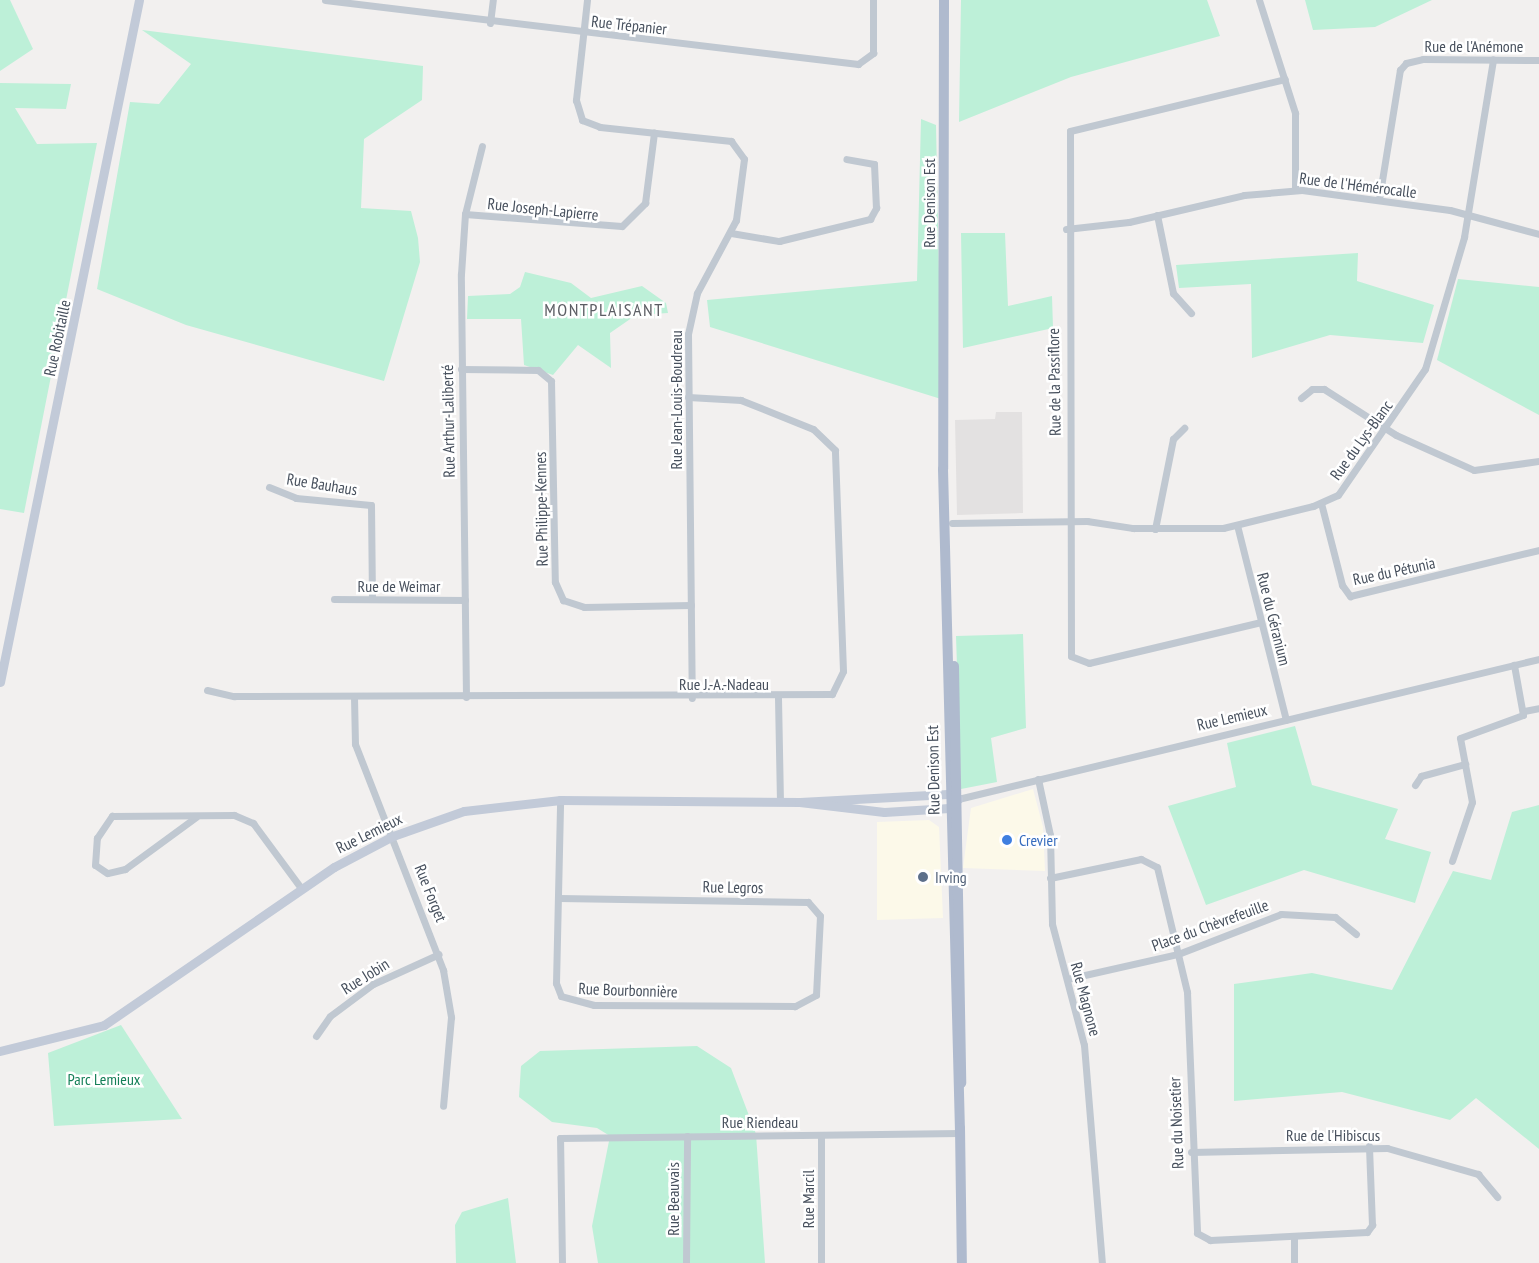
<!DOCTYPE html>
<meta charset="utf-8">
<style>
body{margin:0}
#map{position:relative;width:1539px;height:1263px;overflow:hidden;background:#f2f0ef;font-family:"PT Sans Narrow",sans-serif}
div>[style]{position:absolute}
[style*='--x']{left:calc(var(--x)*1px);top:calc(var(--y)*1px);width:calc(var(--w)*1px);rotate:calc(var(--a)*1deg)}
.commercial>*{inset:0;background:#fcf9e9}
.education>*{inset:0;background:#e3e1e1}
.green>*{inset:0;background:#bdf0d8}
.street>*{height:7px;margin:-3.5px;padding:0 3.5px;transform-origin:3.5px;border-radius:3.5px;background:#c0c8d1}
.secondary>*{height:9px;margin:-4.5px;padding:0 4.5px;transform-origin:4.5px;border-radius:4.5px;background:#c2cad8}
.primary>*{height:10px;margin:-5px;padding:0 5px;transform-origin:5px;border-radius:5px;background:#afbace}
.dots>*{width:16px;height:16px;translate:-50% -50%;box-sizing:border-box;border:3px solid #fff;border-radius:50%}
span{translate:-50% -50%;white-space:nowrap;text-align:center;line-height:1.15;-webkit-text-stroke:5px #fff;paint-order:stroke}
.street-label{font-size:16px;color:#47505d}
.shop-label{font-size:16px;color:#366cbe}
.left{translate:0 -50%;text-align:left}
.service-label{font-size:16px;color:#4e5e75}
.park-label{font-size:16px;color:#168059}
.neighbourhood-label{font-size:18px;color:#5c5e64;letter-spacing:1.5px}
</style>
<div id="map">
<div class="commercial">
<div style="clip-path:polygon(1033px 789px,1043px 827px,1045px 871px,963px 868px,971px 808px)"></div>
<div style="clip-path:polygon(929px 820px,939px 827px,943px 918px,877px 920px,877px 822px)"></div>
</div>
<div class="education">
<div style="clip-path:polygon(996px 412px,1022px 412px,1023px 513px,957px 515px,955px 420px,995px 419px)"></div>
</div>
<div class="green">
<div style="clip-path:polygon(0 0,10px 0,33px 49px,0 71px)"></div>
<div style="clip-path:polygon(961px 0,1207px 0,1220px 36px,1071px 77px,959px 122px)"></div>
<div style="clip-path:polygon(1305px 0,1432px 0,1375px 27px,1313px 30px)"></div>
<div style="clip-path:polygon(142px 30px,423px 66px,422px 100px,364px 139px,361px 208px,411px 211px,418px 238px,420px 262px,384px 381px,186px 325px,97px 289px,130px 102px,159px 104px,191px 64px)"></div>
<div style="clip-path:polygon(0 83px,71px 84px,66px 109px,15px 108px,37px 144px,97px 143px,24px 513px,0 509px)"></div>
<div style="clip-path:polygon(921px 119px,936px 125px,943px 469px,941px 399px,710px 327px,707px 300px,917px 281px)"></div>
<div style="clip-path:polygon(961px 233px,1005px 233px,1008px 306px,1052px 296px,1053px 328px,963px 348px)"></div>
<div style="clip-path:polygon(1358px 253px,1357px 281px,1434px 305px,1423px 343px,1330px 335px,1252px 358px,1251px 284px,1179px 288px,1176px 265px)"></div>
<div style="clip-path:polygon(525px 272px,571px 283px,591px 298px,642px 286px,666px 303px,668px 313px,636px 315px,610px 333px,611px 368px,578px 345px,553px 375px,524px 365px,521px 319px,467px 319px,468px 296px,510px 294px,520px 287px)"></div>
<div style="clip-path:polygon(1458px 279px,1539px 287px,1539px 415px,1437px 360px)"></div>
<div style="clip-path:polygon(1023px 634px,1026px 728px,991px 738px,997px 782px,961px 789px,956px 636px)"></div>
<div style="clip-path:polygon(1295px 726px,1312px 785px,1398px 809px,1385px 839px,1431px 852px,1415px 903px,1304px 870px,1206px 905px,1168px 806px,1236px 787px,1227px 743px)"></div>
<div style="clip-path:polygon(1539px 805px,1539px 1149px,1476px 1098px,1450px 1120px,1342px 1092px,1234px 1101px,1234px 984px,1312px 973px,1392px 990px,1453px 871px,1491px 880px,1512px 812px)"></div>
<div style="clip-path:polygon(121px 1025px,182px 1119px,54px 1126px,48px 1053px)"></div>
<div style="clip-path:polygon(697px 1046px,731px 1068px,756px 1134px,765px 1263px,598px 1263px,592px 1226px,610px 1136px,597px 1128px,552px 1122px,519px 1097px,521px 1066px,540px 1051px)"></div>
<div style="clip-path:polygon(508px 1198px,516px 1263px,456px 1263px,455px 1225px,462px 1212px)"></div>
</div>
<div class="street">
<div style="--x:325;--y:0;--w:537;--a:6.85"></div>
<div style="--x:858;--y:64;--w:19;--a:-36"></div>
<div style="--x:873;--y:53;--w:53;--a:-90"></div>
<div style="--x:587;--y:0;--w:101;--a:96.3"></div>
<div style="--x:576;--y:100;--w:21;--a:73"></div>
<div style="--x:582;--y:120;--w:19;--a:21"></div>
<div style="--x:600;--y:127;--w:132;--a:6.1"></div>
<div style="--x:731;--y:141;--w:22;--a:54"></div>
<div style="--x:744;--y:159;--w:62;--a:97.5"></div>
<div style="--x:736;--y:220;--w:83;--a:118.1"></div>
<div style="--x:697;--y:293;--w:42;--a:102.4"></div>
<div style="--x:688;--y:334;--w:364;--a:89.4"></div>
<div style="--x:1259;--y:0;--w:119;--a:72.3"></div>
<div style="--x:1295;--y:113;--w:77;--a:90"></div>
<div style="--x:490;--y:23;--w:23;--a:-83"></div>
<div style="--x:1379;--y:199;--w:131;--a:-80.8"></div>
<div style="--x:1400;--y:70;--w:9;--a:-49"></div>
<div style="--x:1406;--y:63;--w:17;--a:-13"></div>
<div style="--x:1423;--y:59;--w:116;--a:0.5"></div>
<div style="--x:465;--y:214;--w:157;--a:4.4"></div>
<div style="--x:622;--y:226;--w:33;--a:-45"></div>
<div style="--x:645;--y:203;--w:71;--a:-82.7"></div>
<div style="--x:1157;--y:215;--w:80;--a:78.4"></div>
<div style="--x:1173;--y:293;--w:27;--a:48"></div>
<div style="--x:1066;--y:229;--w:63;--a:-6.3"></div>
<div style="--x:1129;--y:222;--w:118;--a:-13.2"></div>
<div style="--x:1244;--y:195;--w:58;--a:-4.9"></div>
<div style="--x:1302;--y:190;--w:149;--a:7.7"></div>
<div style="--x:1450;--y:210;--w:92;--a:15.1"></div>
<div style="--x:731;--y:233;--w:49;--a:9.5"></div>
<div style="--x:779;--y:241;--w:94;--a:-13.6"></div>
<div style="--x:870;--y:219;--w:13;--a:-61"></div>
<div style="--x:876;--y:208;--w:44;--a:-92.6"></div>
<div style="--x:874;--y:164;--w:28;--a:-170"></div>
<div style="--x:461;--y:369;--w:77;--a:0.7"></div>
<div style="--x:538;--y:370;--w:17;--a:40"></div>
<div style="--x:551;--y:381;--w:201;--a:88.9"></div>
<div style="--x:555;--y:582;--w:20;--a:66"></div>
<div style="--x:563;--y:600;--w:22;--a:18"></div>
<div style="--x:584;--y:607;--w:107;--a:-1.1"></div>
<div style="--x:1301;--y:398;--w:14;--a:-39"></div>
<div style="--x:1312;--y:389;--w:12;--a:0"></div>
<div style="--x:1324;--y:389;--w:85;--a:32.6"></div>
<div style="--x:1396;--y:435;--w:85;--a:24.2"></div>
<div style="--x:1474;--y:470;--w:66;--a:-7.9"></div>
<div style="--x:269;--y:487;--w:29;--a:22"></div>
<div style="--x:296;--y:498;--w:75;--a:5.3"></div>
<div style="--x:371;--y:505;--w:94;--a:89.4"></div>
<div style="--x:1321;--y:503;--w:85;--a:75.6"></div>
<div style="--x:1342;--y:585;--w:14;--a:54"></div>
<div style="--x:1350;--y:596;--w:195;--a:-13.7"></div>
<div style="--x:952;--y:523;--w:135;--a:-0.8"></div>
<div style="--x:1087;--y:521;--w:47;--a:8.7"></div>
<div style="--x:1133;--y:528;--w:90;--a:0"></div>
<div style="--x:1223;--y:528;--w:93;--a:-13.7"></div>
<div style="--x:1313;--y:506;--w:27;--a:-24"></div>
<div style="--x:1338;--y:495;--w:153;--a:-55.4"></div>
<div style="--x:1425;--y:369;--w:138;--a:-73.5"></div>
<div style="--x:1464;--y:237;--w:180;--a:-80.7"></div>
<div style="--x:1237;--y:525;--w:201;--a:75.9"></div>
<div style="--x:1155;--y:529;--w:92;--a:-78.7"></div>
<div style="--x:1173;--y:439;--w:16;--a:-45"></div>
<div style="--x:334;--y:599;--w:131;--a:0.4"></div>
<div style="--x:1261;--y:622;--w:177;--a:166.6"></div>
<div style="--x:1089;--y:663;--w:19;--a:-159"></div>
<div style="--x:1071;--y:656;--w:525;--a:-90.11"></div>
<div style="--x:1070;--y:131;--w:221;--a:-13.6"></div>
<div style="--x:207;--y:690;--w:28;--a:13"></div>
<div style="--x:234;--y:696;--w:598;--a:-0.19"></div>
<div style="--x:832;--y:694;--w:25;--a:-64"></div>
<div style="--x:843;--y:671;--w:221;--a:-92.1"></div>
<div style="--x:835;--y:450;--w:30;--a:-136"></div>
<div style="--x:813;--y:429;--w:78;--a:-158.1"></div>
<div style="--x:741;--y:400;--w:53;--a:-176.8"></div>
<div style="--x:354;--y:697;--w:47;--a:88.8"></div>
<div style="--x:355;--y:744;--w:243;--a:68.7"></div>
<div style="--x:443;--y:970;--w:48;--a:80.3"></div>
<div style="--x:451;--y:1017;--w:89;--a:95.1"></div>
<div style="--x:466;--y:697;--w:423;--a:-90.7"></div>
<div style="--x:461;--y:274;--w:60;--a:-86.2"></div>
<div style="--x:465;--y:214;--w:70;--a:-76"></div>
<div style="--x:778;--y:698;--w:104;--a:88.9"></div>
<div style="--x:1524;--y:711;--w:15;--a:-11"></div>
<div style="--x:1038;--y:779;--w:57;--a:77.9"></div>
<div style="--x:1050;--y:835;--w:89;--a:88.7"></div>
<div style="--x:1052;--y:924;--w:125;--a:75.2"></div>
<div style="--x:1084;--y:1045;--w:219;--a:85.3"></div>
<div style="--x:1415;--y:785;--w:11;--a:-56"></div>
<div style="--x:1421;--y:776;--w:46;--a:-15.3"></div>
<div style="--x:958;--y:799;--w:598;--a:-13.55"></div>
<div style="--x:196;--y:817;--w:88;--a:143.8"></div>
<div style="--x:125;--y:869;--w:18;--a:167"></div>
<div style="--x:107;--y:873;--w:14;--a:-146"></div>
<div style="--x:95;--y:865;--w:27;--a:-86"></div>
<div style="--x:97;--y:838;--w:27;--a:-56"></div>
<div style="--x:112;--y:816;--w:122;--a:-0.5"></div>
<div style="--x:234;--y:815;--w:21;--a:23"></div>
<div style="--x:253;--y:823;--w:81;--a:53.6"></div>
<div style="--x:1452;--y:861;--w:62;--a:-71.3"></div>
<div style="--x:1472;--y:802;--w:65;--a:-100.6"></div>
<div style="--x:1460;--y:738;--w:67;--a:-20.1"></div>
<div style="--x:1523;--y:715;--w:51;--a:-100.2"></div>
<div style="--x:1050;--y:878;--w:93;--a:-11.8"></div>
<div style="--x:1141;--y:859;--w:18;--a:27"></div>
<div style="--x:1157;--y:867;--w:129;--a:76.5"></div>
<div style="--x:1187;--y:992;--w:241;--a:87.6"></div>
<div style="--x:1197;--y:1233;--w:15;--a:28"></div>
<div style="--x:1210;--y:1240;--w:157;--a:-2.9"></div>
<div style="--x:1367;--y:1232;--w:9;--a:-54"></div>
<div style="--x:1372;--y:1225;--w:79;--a:-92.2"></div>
<div style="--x:559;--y:898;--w:249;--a:0.9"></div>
<div style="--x:808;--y:902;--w:18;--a:49"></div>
<div style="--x:820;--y:916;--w:79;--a:92.9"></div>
<div style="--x:816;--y:995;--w:24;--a:152"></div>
<div style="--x:795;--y:1006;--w:201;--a:-179.7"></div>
<div style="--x:594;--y:1005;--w:34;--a:-165"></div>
<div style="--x:561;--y:996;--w:14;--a:-111"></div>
<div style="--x:556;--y:983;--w:183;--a:-88.7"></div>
<div style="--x:1067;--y:979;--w:114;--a:-12.7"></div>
<div style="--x:1178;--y:954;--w:110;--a:-21.2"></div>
<div style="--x:1281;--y:914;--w:54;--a:3.2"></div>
<div style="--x:1335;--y:917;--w:27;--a:39"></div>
<div style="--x:316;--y:1036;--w:24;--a:-55"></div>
<div style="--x:330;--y:1016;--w:54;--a:-36.7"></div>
<div style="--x:373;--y:984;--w:72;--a:-24.4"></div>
<div style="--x:821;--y:1136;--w:127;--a:90"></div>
<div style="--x:1191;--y:1152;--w:196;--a:-1.2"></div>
<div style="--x:1387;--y:1148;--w:95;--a:15.9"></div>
<div style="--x:1478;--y:1174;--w:30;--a:50"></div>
<div style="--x:1294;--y:1236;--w:27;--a:90"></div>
<div style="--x:562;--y:1263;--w:125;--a:-90.9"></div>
<div style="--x:560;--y:1138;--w:400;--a:-0.7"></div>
<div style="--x:686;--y:1263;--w:127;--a:-89.5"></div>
</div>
<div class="secondary">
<div style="--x:0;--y:682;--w:696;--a:-78.48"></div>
<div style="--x:0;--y:1051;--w:107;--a:-14"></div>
<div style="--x:104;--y:1025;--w:279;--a:-34.5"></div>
<div style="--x:334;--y:867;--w:67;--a:-27.7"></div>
<div style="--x:393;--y:836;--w:75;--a:-19.4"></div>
<div style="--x:464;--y:811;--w:97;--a:-6.5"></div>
<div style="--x:560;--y:800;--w:240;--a:0.5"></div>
<div style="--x:800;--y:802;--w:148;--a:-3.1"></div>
<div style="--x:948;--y:794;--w:11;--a:27"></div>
<div style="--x:958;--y:799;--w:13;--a:135"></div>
<div style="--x:949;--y:808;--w:65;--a:176.5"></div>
<div style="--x:884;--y:812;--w:85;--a:-173.2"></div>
</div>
<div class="primary">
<div style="--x:944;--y:0;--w:469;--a:90.1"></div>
<div style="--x:943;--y:469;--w:664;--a:88.53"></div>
<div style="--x:954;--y:666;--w:417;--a:89"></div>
<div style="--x:960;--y:1128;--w:135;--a:89.2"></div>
</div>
<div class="dots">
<div style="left:1007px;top:840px;background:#3f7fe0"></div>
<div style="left:923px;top:877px;background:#5c6f8a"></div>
</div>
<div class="street-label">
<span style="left:629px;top:25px;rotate:6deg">Rue Trépanier</span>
<span style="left:1474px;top:46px">Rue de l'Anémone</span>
<span style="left:1358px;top:185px;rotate:7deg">Rue de l'Hémérocalle</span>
<span style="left:929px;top:203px;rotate:-90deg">Rue Denison Est</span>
<span style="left:543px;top:209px;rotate:6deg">Rue Joseph-Lapierre</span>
<span style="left:57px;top:338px;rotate:-78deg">Rue Robitaille</span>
<span style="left:1054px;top:382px;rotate:-91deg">Rue de la Passiflore</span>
<span style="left:676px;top:400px;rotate:-90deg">Rue Jean-Louis-Boudreau</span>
<span style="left:448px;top:421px;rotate:-91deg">Rue Arthur-Laliberté</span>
<span style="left:1361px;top:440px;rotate:-54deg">Rue du Lys-Blanc</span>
<span style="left:322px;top:484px;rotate:9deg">Rue Bauhaus</span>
<span style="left:541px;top:509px;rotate:-91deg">Rue Philippe-Kennes</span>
<span style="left:1394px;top:571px;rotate:-12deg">Rue du Pétunia</span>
<span style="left:399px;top:586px">Rue de Weimar</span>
<span style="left:1274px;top:619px;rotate:76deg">Rue du Géranium</span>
<span style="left:724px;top:684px">Rue J.-A.-Nadeau</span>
<span style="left:1232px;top:717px;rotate:-13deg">Rue Lemieux</span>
<span style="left:933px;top:770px;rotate:-91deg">Rue Denison Est</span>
<span style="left:369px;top:833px;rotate:-26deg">Rue Lemieux</span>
<span style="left:733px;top:887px;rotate:1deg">Rue Legros</span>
<span style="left:431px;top:893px;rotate:68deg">Rue Forget</span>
<span style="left:1210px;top:925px;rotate:-20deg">Place du Chèvrefeuille</span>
<span style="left:365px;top:976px;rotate:-32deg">Rue Jobin</span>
<span style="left:628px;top:990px;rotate:2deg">Rue Bourbonnière</span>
<span style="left:1086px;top:999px;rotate:75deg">Rue Magnone</span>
<span style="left:760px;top:1122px">Rue Riendeau</span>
<span style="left:1176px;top:1123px;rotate:-92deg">Rue du Noisetier</span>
<span style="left:1333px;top:1135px">Rue de l'Hibiscus</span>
<span style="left:673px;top:1199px;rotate:-90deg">Rue Beauvais</span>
<span style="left:808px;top:1199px;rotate:-90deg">Rue Marcil</span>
</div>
<div class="shop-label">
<span class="left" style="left:1019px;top:840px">Crevier</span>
</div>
<div class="service-label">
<span class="left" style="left:935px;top:877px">Irving</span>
</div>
<div class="park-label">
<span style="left:104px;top:1079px">Parc Lemieux</span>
</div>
<div class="neighbourhood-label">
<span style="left:604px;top:310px">MONTPLAISANT</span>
</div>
</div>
